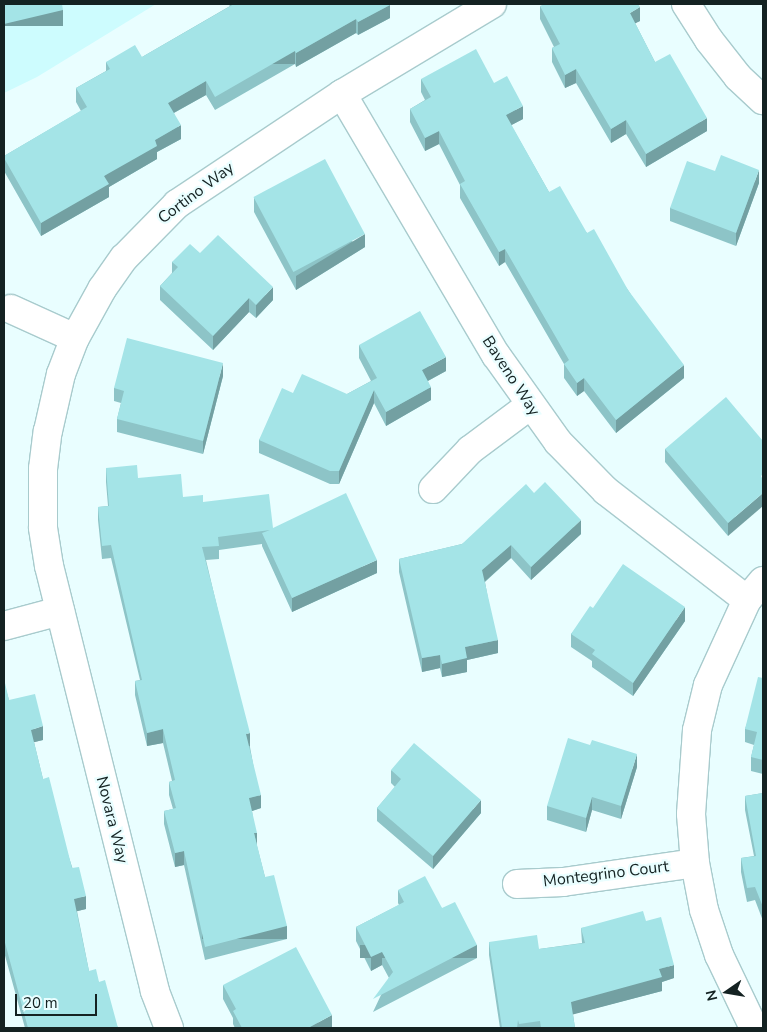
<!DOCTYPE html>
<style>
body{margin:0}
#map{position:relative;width:767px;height:1032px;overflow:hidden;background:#e9feff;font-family:"Nunito Sans",sans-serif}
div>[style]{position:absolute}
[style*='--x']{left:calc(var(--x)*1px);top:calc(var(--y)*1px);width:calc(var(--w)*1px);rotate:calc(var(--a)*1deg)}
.built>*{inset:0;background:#cdfcfe}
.roads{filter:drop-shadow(1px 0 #a8cbcd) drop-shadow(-1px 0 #a8cbcd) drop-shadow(0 1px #a8cbcd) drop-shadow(0 -1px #a8cbcd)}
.street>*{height:28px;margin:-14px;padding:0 14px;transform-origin:14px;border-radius:14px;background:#fff}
.wall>*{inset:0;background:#8dc4c7}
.shaded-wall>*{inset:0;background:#73a0a2;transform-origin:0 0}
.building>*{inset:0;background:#a4e4e7;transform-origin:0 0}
span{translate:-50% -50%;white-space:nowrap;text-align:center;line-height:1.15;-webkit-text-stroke:4.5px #e9feff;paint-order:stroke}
.street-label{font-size:16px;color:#142222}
.frame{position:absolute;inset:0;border:5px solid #142222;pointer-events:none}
.north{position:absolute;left:702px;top:967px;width:50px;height:50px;-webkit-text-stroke:4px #e9feff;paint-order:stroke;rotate:257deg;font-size:14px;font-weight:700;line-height:20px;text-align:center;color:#142222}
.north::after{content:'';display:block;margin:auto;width:18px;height:22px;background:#142222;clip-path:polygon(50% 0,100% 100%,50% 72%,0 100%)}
.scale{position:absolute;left:15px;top:994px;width:82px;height:22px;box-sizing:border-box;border:2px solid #142222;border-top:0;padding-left:6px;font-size:15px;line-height:18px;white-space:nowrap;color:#142222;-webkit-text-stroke:4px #e9feff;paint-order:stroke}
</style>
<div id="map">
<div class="built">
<div style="clip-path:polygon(4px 4px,156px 4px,37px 77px,4px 93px)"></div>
</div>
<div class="roads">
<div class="street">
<div style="--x:686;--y:4;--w:43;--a:57.4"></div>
<div style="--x:709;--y:40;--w:47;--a:51.9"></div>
<div style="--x:738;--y:77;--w:34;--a:43"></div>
<div style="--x:342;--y:94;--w:303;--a:59.5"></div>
<div style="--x:496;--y:355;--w:107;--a:54.5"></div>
<div style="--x:558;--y:442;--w:69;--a:45.6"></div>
<div style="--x:606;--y:491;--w:178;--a:37.7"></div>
<div style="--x:11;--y:309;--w:70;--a:24.4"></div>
<div style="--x:433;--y:489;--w:54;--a:-46.5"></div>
<div style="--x:470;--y:450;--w:74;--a:-36.7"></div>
<div style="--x:4;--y:626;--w:58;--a:-15"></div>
<div style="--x:517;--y:884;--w:46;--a:-2.5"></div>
<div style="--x:563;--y:882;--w:133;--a:-8.2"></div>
<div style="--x:169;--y:1028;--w:40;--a:-111"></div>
<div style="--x:155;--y:991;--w:438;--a:-104"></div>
<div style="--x:49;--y:566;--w:39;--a:-99"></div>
<div style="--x:43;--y:527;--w:58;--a:-90"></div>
<div style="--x:43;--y:469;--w:38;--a:-83"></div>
<div style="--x:48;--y:431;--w:58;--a:-77.2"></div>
<div style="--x:61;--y:374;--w:39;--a:-69"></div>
<div style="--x:75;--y:338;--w:56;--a:-61.1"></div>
<div style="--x:102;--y:289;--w:38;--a:-55"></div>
<div style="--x:124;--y:258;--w:76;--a:-45.5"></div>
<div style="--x:177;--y:204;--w:198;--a:-33.7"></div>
<div style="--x:342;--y:94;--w:175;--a:-31"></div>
<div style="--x:754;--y:1028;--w:81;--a:-115.6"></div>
<div style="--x:719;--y:955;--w:47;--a:-108.4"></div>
<div style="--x:704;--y:910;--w:48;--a:-100.8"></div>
<div style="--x:695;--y:863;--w:49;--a:-94.7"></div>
<div style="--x:691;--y:814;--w:84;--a:-85.9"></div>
<div style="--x:697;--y:730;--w:46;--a:-76.3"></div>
<div style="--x:708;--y:685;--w:94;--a:-65.4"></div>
<div style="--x:747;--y:600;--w:25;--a:-50"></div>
</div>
</div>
<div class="wall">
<div style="clip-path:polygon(228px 4px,390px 4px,390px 18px,358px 35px,356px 33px,296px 67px,295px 64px,215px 110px,206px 95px,174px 113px,181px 139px,157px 152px,157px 159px,109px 187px,109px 197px,41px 236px,4px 171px,4px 156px,81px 111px,76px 102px,76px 88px,106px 71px,106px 62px,142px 57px,230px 6px)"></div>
<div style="clip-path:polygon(540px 6px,640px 21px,635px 23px,655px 62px,707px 131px,646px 167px,626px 134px,611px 143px,576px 83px,565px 88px,552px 62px,552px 48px,554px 47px,540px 19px)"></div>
<div style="clip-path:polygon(421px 79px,494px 83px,523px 119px,511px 125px,549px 192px,587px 233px,628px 290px,684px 378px,616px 433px,584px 391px,577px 396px,564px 378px,564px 364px,505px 262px,499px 266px,460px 198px,460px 185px,439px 144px,425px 151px,410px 122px,410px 109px,425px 100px,421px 92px)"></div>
<div style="clip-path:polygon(715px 171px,759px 183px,736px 246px,670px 221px,670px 208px)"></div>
<div style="clip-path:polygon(254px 198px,365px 247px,296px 290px,254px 212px)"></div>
<div style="clip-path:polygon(200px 253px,273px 300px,256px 318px,249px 312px,213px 350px,160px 300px,160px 286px,172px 273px,172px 262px)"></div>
<div style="clip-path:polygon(359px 345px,446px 371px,428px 381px,431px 400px,386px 426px,374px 403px,339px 484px,330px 484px,259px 453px,259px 440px,293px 393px,347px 394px,371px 381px,359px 358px)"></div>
<div style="clip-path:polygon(223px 376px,203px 454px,117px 432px,117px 419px,121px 403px,114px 401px,114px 388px)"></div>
<div style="clip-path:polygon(763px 441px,728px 536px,665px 462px,665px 449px)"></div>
<div style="clip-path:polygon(106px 468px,138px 478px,183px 497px,203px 502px,273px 528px,377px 573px,292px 612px,262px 546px,262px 544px,219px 550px,219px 559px,206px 560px,250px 746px,250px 747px,261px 808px,252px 811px,257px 846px,265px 877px,287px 939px,205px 960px,184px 865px,175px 867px,164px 824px,164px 811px,173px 809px,169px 795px,169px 782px,172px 781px,163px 743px,147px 746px,135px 695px,135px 681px,140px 680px,111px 558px,102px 559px,98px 520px,98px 507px,108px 506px,106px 482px)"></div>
<div style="clip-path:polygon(534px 493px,581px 534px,531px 580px,511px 558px,485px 582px,498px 653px,467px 660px,467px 672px,442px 677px,440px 668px,422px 672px,399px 572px,399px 559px,462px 544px)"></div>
<div style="clip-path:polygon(593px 608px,685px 621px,633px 696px,592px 667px,592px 661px,571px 647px,571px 634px)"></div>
<div style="clip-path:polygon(763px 678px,763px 774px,751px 771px,751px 757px,754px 745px,745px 742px,745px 729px)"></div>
<div style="clip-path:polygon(4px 683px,9px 700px,43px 740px,34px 742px,43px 779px,86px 909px,77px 911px,89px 971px,99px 982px,118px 1028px,25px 1028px,4px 952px)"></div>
<div style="clip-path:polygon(637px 767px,621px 819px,592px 810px,586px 832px,547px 820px,547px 806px)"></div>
<div style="clip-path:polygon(391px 770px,481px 813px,433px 869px,377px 821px,377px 808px,395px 787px,391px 783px)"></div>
<div style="clip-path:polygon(763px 793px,763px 921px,755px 900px,747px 902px,741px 872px,741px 858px,754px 856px,745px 810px,745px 796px)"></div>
<div style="clip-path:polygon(398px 890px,442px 908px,477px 958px,373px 1012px,389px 978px,382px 965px,371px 971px,356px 941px,356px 927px,399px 905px,398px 903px)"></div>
<div style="clip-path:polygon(646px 921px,674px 978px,662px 982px,662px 991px,573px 1014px,575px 1028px,500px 1028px,489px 955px,489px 942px,539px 949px,582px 943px,581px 928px)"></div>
<div style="clip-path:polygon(223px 985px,332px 1028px,235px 1028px,233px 1024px,233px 1018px,223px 999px)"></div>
</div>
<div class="shaded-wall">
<div style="clip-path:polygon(390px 5px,390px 18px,358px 35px,358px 22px)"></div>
<div style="clip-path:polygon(640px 7px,640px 21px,630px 26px,630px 13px)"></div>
<div style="left:63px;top:10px;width:16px;height:61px;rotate:90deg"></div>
<div style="clip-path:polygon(356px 19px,356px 33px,296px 67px,296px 53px)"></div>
<div style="left:295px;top:51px;width:13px;height:92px;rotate:90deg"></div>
<div style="clip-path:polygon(576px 69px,576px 83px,565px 88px,565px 75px)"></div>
<div style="clip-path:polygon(206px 81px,206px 95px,168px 116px,168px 103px)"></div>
<div style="clip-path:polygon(523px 106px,523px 119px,506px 128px,506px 115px)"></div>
<div style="clip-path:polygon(707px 118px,707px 131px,646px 167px,646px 154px)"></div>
<div style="clip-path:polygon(626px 120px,626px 134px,611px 143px,611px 129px)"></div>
<div style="clip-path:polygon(181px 125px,181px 139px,157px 152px,157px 159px,109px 187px,109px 197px,41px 236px,41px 223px,104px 176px,155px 140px)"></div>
<div style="clip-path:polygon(439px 131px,439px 144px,425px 151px,425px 138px)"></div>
<div style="clip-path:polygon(759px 170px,759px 183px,736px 246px,736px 233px)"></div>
<div style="clip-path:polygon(365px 234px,365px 247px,296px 290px,296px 276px)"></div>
<div style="clip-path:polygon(505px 249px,505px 262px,499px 266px,499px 252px)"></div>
<div style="clip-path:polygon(273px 287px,273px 300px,256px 318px,256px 305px)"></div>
<div style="clip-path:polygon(249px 298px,249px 312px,213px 350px,213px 336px)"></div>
<div style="clip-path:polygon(446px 357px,446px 371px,422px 384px,422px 370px)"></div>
<div style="clip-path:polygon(223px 363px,223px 376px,203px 454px,203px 441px)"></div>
<div style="clip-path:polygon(684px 365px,684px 378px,616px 433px,616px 420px)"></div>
<div style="clip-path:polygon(584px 378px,584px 391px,577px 396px,577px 383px)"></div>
<div style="clip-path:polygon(431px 387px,431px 400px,386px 426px,386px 412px)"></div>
<div style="clip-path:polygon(374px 390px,374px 403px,339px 484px,339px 471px)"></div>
<div style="clip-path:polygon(763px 493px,763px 506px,728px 536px,728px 523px)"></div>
<div style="clip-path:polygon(581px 520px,581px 534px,531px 580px,531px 567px)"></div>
<div style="clip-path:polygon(511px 545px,511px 558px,482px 584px,482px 570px)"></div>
<div style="clip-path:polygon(377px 560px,377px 573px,292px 612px,292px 598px)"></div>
<div style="clip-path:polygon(685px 607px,685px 621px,633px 696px,633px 683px)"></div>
<div style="clip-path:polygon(498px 640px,498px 653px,467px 660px,467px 672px,442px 677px,442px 664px,465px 647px)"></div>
<div style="clip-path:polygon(440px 655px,440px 668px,422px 672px,422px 658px)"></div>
<div style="clip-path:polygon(43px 726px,43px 740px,31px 743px,31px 730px)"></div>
<div style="clip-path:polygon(163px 729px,163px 743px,147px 746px,147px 733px)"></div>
<div style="clip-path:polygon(250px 733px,250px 746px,246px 747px,246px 734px)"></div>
<div style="clip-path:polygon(637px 754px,637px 767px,621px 819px,621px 806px)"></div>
<div style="clip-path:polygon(261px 795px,261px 808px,249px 812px,249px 798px)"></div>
<div style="clip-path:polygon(592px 797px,592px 810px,586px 832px,586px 818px)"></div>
<div style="clip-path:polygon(481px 800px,481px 813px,433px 869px,433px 856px)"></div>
<div style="clip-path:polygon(254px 833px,257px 833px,257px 846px)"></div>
<div style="clip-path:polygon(184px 851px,184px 865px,175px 867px,175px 853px)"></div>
<div style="clip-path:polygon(86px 896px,86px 909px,74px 912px,74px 899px)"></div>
<div style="left:287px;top:926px;width:13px;height:85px;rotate:90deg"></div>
<div style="left:477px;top:945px;width:13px;height:117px;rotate:90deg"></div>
<div style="clip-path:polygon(382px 952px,382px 965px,371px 971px,371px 957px)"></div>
<div style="clip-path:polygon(674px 965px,674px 978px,662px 982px,662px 991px,571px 1015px,571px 1002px,659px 969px)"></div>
<div style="clip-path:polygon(332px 1015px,332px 1028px,308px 1028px)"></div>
</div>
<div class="building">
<div style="clip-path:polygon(4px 4px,62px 4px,63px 10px,4px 24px)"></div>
<div style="clip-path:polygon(234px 4px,390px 4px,390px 5px,358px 22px,356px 19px,296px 53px,295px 51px,215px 97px,206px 81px,168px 103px,181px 125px,155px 140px,157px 146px,104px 176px,109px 184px,41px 223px,4px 158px,4px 156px,87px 107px,76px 88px,110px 69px,106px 62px,135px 45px,142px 57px)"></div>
<div style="clip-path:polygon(544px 4px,638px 4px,640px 7px,630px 13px,655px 62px,670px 54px,707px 118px,646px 154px,626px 120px,611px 129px,576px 69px,565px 75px,552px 48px,560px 44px,540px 6px)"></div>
<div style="clip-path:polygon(476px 49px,494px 83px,507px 76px,523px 106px,506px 115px,549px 192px,560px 186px,587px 233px,594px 229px,628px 290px,684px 365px,616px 420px,584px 378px,577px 383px,564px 364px,569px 360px,505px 249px,499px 252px,460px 184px,465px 181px,439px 131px,425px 138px,410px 109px,431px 97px,421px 79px)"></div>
<div style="clip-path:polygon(721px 155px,759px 170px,736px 233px,670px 208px,687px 161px,715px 171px)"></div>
<div style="left:325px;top:159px;width:85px;height:81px;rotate:62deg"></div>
<div style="clip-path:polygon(218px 235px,273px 287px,256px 305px,249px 298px,213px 336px,160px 286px,178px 267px,172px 262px,190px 244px,200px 253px)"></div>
<div style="clip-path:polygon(420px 311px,446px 357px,422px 370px,431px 387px,386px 412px,374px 390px,339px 471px,330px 471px,259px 440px,282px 388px,293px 393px,302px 374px,347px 394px,377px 378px,359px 345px)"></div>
<div style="clip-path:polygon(127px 338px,223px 363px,203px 441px,117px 419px,124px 391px,114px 388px)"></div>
<div style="clip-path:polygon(726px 397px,763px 441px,763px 474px,761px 476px,763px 480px,763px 493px,728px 523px,665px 449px)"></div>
<div style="clip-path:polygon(137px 465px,138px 478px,181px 474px,183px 497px,203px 495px,203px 502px,269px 494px,273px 528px,346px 493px,377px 560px,292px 598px,262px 533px,270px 530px,218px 537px,219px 546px,202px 547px,250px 733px,246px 734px,261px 795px,249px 798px,257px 833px,254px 833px,265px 877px,274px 875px,287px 926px,205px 947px,184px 851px,175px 853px,164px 811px,176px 808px,169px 782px,175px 780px,163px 729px,147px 733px,135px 681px,142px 680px,111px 545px,102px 546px,98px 507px,109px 506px,106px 468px)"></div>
<div style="clip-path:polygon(545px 482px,581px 520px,531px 567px,511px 545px,482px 570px,498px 640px,465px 647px,467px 658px,442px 664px,440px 655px,422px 658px,399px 559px,462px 544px,526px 484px,534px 493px)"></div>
<div style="clip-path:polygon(623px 564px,685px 607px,633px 683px,592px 654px,595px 650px,571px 634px,590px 606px,593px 608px)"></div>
<div style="clip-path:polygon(758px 677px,763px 678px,763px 760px,751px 757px,757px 732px,745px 729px)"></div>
<div style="clip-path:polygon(4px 683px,5px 683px,9px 700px,35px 694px,43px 726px,31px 730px,43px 779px,49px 777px,72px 868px,79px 867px,86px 896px,74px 899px,89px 971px,96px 969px,99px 982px,105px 980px,118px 1028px,28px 1028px,4px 939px)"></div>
<div style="clip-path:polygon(568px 738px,590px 745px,592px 740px,637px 754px,621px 806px,592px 797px,586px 818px,547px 806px)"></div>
<div style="clip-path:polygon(414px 743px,481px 800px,433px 856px,377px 808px,401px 779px,391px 770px)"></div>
<div style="clip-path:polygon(763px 793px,763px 907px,755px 887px,747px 888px,741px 858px,756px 856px,745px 796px)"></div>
<div style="clip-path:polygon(425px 876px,442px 908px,455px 902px,477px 945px,373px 999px,393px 972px,382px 952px,371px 957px,356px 927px,404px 902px,398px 890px)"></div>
<div style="clip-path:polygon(643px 911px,646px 921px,661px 917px,674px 965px,659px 969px,662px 977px,571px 1002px,575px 1028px,541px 1028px,540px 1021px,519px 1024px,518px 1020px,517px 1028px,502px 1028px,489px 942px,537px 935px,539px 949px,585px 943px,581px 928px)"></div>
<div style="clip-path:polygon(296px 947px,332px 1015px,308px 1028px,242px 1028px,233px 1011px,236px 1009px,223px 985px)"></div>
</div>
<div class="street-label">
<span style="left:196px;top:193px;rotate:-37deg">Cortino Way</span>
<span style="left:511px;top:376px;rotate:57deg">Baveno Way</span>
<span style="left:112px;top:820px;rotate:76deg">Novara Way</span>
<span style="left:606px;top:874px;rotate:-7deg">Montegrino Court</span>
</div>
<div class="frame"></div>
<div class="north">N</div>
<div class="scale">20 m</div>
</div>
